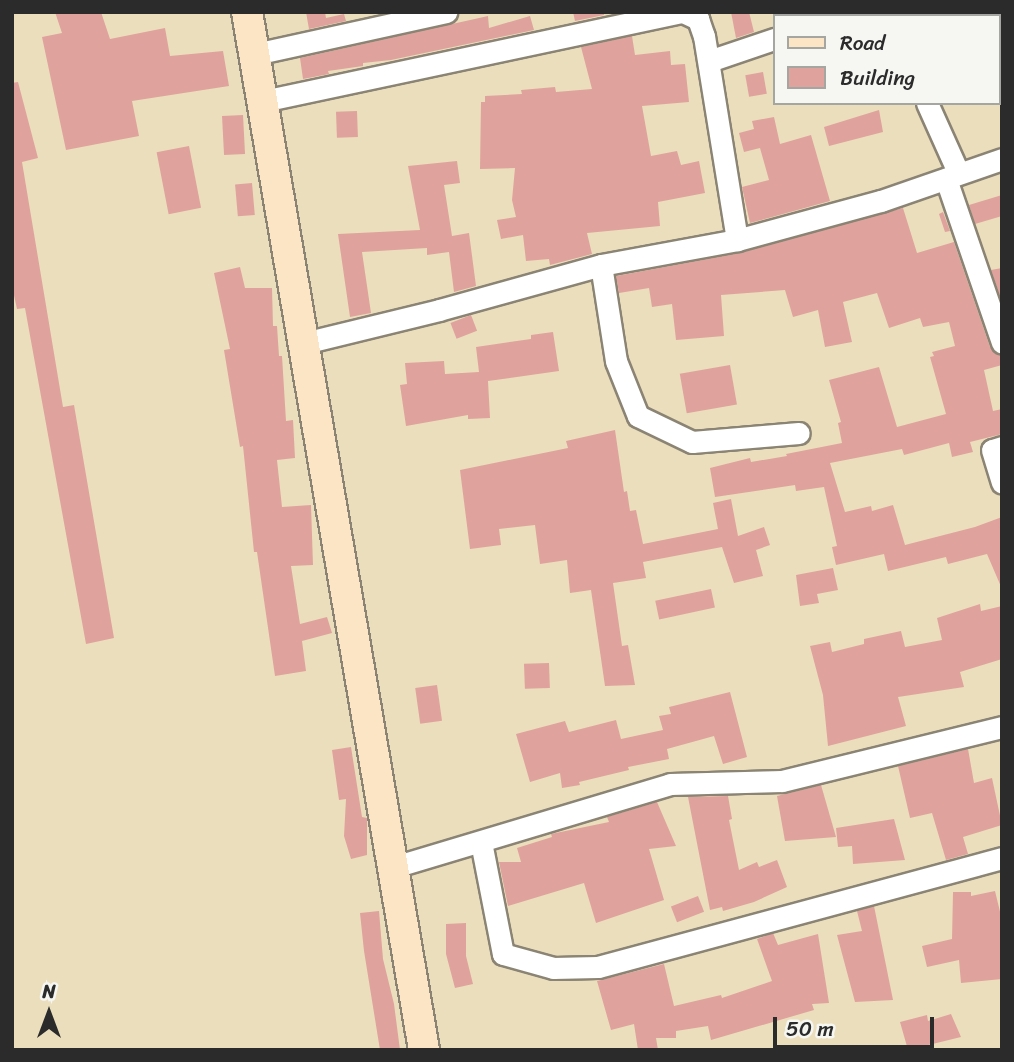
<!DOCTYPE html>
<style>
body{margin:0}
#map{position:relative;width:1014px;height:1062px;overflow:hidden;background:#ebdebc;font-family:Sriracha,sans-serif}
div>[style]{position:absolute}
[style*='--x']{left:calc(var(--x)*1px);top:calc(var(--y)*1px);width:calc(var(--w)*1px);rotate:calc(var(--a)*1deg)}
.building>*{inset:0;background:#e0a29d;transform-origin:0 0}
.roads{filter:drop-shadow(2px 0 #8b8474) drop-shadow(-2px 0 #8b8474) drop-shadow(0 2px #8b8474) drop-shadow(0 -2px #8b8474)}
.street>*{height:21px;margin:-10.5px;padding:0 10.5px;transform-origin:10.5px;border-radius:10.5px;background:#fff}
.secondary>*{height:30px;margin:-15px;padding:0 15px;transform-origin:15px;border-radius:15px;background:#fce5c4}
span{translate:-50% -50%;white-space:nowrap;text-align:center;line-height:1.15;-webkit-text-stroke:6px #f6f6f2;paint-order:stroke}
.frame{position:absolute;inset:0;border:14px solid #2b2b2b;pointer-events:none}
.legend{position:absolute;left:773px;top:14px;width:228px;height:91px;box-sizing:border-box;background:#f6f6f2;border:2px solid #a5a5a2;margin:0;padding:9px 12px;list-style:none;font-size:21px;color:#2b2b2b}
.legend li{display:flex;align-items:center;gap:14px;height:35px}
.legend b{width:35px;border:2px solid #a5a5a2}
.north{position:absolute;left:14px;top:978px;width:70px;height:70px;-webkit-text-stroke:5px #f6f6f2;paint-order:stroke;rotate:0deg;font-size:19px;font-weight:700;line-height:28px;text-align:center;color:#2b2b2b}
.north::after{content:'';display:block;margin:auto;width:24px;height:32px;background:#2b2b2b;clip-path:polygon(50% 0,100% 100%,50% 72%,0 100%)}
.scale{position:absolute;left:773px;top:1017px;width:161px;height:32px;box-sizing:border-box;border:4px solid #2b2b2b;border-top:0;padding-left:9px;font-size:21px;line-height:24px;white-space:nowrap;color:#2b2b2b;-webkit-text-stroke:5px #f6f6f2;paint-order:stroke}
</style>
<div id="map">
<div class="building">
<div style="clip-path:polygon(55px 12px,101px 12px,110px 39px,165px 28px,170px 56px,223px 51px,229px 86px,132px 101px,139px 136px,66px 150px,42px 37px,62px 33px)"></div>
<div style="clip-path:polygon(306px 12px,325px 12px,326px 18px,344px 14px,346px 21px,309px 29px)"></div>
<div style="clip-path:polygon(573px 12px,604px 12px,604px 15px,575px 21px)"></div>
<div style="clip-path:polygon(731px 12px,749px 12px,754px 32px,736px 38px)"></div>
<div style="clip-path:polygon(488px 16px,489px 28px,530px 16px,534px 30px,391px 60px,363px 63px,363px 66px,328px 71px,329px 74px,303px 79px,300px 58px)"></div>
<div style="clip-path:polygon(632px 36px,635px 55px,670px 51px,671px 65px,685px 64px,689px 102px,642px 106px,651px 156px,677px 151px,681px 165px,699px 161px,705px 193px,658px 202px,660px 226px,587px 233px,592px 254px,550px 265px,549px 259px,526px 261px,523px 235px,501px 239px,497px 220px,516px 217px,512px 200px,515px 168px,480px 169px,481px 102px,485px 102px,485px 96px,522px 94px,521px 90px,555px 87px,556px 92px,592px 89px,581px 47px)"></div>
<div style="left:763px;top:72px;width:22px;height:18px;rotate:80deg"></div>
<div style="clip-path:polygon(18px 82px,38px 158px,22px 162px,63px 407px,74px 405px,114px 638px,86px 644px,25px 308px,17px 309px,12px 286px,12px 83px)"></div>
<div style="clip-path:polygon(879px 110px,883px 132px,829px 146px,824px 127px)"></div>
<div style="left:357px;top:111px;width:26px;height:21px;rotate:88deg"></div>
<div style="left:243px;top:115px;width:39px;height:21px;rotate:87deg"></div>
<div style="clip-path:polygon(774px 117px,780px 144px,811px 135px,830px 201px,750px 223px,742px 187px,769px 180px,760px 148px,744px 152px,739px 133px,754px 129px,752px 121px)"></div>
<div style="left:189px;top:146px;width:63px;height:33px;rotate:79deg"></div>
<div style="clip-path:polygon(457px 161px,460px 183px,444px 185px,452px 236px,469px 233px,476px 286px,454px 292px,449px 252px,427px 255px,427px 248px,362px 252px,371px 313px,350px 317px,338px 234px,420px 230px,408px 166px)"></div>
<div style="left:252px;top:183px;width:32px;height:17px;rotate:85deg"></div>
<div style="clip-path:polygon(1002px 195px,1002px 216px,975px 224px,969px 205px)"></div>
<div style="clip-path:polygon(903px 208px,917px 253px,954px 242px,990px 347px,1002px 356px,1002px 365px,984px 370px,993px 411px,1002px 409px,1002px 434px,970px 442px,973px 452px,952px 457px,949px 443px,904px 455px,902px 449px,830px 463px,845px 512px,871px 506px,872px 511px,893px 505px,905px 545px,975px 527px,1002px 517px,1002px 589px,987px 554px,948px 564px,946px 557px,888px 571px,884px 554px,836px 565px,832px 547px,837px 546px,824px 487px,796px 491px,795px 485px,715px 497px,710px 468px,750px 458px,751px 462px,787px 456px,786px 454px,842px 443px,838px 423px,841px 422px,829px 380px,879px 367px,897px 427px,946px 414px,930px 357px,934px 356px,932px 352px,955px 346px,949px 322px,923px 327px,920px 318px,889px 328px,877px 293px,843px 302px,852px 342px,825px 347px,818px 310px,793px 317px,785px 290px,721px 295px,724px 336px,676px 340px,672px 304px,652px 307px,649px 288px,619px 293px,616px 276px,740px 253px)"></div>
<div style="clip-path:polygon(943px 212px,950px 231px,945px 232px,939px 214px)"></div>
<div style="clip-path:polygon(240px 267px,245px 288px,272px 288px,273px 326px,277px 326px,279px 356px,282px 356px,286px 421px,293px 420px,295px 458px,277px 460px,282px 507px,311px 505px,313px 565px,291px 566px,300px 624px,327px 617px,332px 633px,302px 641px,306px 671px,275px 676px,257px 552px,254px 552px,243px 446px,240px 447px,224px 350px,230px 349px,214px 273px)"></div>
<div style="clip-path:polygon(1002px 268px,1002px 299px,1001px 299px,991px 270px)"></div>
<div style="left:471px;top:315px;width:17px;height:22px;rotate:69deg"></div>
<div style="clip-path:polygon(553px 332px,559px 371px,488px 381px,490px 418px,468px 419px,468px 415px,406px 426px,400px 385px,407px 384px,405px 363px,444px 361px,445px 374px,479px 372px,476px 347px,531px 339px,531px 335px)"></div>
<div style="left:730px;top:365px;width:40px;height:51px;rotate:80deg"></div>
<div style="clip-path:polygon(615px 430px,624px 492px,627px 491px,630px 511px,636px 510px,643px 544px,718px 529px,713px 503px,731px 499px,738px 536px,764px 527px,770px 545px,756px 550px,763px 576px,734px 583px,722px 547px,643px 562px,646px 578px,613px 583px,622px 646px,628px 645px,635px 685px,605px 686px,591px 590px,570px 593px,567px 560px,540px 564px,535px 525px,499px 529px,501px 545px,470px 549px,460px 470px,568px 448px,566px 441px)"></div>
<div style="clip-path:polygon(833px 568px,838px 590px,817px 594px,819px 603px,800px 606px,796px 575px)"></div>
<div style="left:711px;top:589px;width:19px;height:57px;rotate:78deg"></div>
<div style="clip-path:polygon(980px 604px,981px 611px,1002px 606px,1002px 659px,960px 672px,964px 687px,898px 697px,906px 726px,828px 746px,823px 695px,810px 646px,830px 642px,832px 652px,864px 644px,864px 639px,901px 631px,905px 647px,942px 640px,937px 618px)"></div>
<div style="left:549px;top:663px;width:25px;height:25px;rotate:88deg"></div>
<div style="left:437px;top:685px;width:36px;height:22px;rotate:82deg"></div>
<div style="clip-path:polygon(730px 692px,747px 757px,723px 764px,714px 736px,667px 749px,669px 759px,628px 767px,629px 770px,579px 782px,580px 785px,562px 788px,560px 773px,530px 782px,516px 734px,565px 721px,569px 732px,616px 720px,621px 739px,663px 730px,659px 716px,671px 714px,669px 707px)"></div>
<div style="clip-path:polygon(351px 747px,362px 817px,367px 818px,367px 855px,351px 859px,344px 836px,346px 799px,339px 800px,332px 750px)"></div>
<div style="clip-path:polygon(968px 749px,974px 783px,992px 778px,1002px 825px,963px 837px,968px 854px,946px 860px,932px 813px,910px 818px,898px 766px)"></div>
<div style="clip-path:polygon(821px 785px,836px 837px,785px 841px,777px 796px)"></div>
<div style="clip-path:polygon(728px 796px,732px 819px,729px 820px,739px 870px,757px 862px,759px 867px,777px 860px,787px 887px,754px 902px,723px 911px,722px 907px,710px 910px,688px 797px)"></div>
<div style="clip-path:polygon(657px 802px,676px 846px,649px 849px,664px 900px,596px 923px,584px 883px,508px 906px,499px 862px,521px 862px,517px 848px,552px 837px,551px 834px,609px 822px,607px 817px)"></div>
<div style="clip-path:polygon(894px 819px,905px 860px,853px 864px,852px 846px,838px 847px,836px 828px)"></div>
<div style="clip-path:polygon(995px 891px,1002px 920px,1002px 979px,961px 983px,959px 960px,927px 967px,922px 946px,952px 939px,953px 892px,971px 892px,971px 896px)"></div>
<div style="left:698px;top:896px;width:17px;height:29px;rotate:69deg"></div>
<div style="clip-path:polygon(874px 906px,893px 1000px,855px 1002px,837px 935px,862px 931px,857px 911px)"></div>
<div style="clip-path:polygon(379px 911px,383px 959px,394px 1004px,400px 1050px,380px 1050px,364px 951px,360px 913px)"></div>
<div style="clip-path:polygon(466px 923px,466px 956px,473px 984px,455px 988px,446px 954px,446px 924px)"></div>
<div style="clip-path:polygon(773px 933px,778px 945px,818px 934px,829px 1003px,812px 1004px,814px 1010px,711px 1040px,708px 1026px,676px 1031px,676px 1038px,656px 1038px,658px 1050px,638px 1050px,634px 1024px,611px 1030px,597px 981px,664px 964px,674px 1006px,721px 995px,722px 998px,772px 981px,757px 939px)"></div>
<div style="clip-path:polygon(951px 1014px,961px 1037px,908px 1050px,900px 1022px,927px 1015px,928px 1021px)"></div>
</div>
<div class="roads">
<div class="street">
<div style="--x:683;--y:12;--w:17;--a:25"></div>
<div style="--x:698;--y:19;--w:18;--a:71"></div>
<div style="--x:704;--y:36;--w:207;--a:80.8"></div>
<div style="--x:813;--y:12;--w:4;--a:76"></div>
<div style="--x:841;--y:16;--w:10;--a:-24"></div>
<div style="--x:255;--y:54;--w:196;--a:-12.4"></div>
<div style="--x:709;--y:61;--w:69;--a:-18.7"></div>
<div style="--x:263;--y:101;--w:428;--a:-12"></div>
<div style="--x:927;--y:103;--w:76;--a:65.8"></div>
<div style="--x:946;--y:179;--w:173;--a:71.1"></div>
<div style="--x:601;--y:265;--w:138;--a:-10.4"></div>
<div style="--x:737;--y:240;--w:149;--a:-15.2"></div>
<div style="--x:881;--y:201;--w:128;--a:-19.1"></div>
<div style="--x:304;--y:343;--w:139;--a:-13.7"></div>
<div style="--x:439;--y:310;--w:168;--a:-15.5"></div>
<div style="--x:601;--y:265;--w:97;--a:81.1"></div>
<div style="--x:616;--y:361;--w:59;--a:68.2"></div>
<div style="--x:638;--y:416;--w:60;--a:25.7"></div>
<div style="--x:692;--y:442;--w:107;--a:-4.8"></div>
<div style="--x:1002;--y:447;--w:10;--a:163"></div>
<div style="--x:992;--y:450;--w:34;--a:73"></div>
<div style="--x:481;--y:842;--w:114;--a:78.9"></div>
<div style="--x:503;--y:954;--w:52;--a:15.6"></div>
<div style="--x:553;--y:968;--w:45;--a:-1.3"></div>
<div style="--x:598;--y:967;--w:418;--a:-15.1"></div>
<div style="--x:394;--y:867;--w:288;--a:-16.7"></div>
<div style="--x:670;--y:784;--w:112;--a:-1.5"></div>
<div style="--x:782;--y:781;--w:227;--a:-13.8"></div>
</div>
<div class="secondary">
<div style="--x:247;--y:12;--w:1053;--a:80.32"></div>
</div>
</div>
<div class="frame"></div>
<ul class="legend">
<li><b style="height:9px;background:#fce5c4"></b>Road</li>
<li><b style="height:19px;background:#e0a29d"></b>Building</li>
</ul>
<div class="north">N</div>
<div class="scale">50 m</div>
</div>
